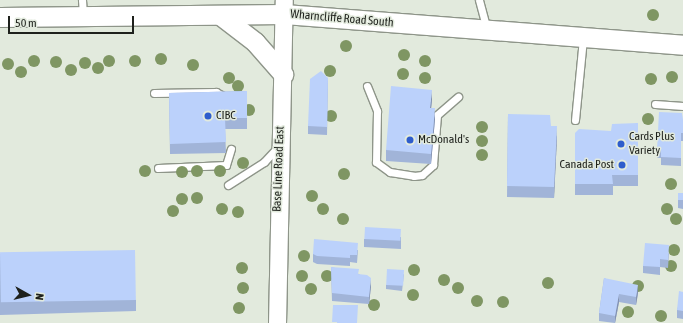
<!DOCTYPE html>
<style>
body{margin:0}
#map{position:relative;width:683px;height:323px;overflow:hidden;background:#e2eadd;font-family:"Asap Condensed",sans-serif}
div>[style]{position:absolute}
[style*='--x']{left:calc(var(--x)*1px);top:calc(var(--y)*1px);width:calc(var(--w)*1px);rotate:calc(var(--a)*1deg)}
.roads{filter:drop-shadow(1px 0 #8e9589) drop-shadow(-1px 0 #8e9589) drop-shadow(0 1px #8e9589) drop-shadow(0 -1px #8e9589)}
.service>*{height:7px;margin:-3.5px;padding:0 3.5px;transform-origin:3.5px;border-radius:3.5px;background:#fff}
.tertiary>*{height:17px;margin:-8.5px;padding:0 8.5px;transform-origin:8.5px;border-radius:8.5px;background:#fff}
.secondary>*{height:19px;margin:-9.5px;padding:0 9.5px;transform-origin:9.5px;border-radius:9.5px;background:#fff}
.trees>*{width:12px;height:12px;margin:-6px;border-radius:50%;background:#7f9663}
.wall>*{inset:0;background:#a1b4d8}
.shaded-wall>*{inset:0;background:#8392b0}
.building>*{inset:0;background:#bbd1fb;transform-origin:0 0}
.dots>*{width:11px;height:11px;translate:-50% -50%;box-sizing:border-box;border:2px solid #e2eadd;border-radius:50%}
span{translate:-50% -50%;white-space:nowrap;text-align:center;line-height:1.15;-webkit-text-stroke:3px #e2eadd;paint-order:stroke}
.street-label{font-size:12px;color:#1e211c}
.poi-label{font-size:12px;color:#1e211c}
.left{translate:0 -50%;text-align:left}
.right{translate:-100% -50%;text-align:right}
.north{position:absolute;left:8px;top:275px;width:40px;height:40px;-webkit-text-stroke:3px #e2eadd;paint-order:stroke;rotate:98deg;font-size:11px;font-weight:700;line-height:16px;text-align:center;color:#1e211c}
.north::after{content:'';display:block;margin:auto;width:14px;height:18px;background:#1e211c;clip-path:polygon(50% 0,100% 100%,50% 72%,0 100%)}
.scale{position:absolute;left:8px;top:16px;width:126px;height:18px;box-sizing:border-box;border:2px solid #1e211c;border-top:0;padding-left:5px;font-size:12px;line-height:14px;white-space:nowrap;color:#1e211c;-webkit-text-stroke:3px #e2eadd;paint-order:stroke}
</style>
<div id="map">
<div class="roads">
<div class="service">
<div style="--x:82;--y:0;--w:16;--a:86"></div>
<div style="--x:479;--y:0;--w:30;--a:75"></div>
<div style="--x:367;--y:86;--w:27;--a:68"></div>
<div style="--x:377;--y:111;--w:51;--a:91.1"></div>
<div style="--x:376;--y:162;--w:17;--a:36"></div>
<div style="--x:390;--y:172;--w:24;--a:9"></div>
<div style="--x:414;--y:176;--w:8;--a:-7"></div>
<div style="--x:422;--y:175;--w:15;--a:-42"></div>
<div style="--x:433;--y:165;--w:50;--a:-85.4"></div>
<div style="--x:437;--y:115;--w:28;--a:-41"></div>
<div style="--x:154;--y:93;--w:62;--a:-0.9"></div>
<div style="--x:216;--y:92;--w:10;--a:29"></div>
<div style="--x:655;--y:104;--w:28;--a:4"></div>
<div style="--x:575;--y:120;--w:81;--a:-84.4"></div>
<div style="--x:158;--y:168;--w:68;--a:-2.5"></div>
<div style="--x:226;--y:165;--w:17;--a:-73"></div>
<div style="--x:228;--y:185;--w:43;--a:-32.6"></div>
<div style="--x:264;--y:162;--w:21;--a:-47"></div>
</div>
<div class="tertiary">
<div style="--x:277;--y:323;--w:323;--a:-88.8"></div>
</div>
<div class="secondary">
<div style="--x:220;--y:15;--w:44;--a:37.6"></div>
<div style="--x:255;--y:42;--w:43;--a:48.8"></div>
<div style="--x:0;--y:17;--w:284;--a:-0.6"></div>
<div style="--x:284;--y:14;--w:400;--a:4.4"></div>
</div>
</div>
<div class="trees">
<div style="left:653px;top:15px"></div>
<div style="left:346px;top:46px"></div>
<div style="left:404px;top:55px"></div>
<div style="left:161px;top:59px"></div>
<div style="left:34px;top:61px"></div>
<div style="left:109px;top:61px"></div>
<div style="left:135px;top:61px"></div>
<div style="left:425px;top:61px"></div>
<div style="left:56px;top:62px"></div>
<div style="left:85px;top:63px"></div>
<div style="left:8px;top:64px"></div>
<div style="left:193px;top:65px"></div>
<div style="left:98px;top:68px"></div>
<div style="left:71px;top:70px"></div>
<div style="left:330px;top:71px"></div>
<div style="left:21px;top:72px"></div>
<div style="left:403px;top:74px"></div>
<div style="left:672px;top:77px"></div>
<div style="left:229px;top:78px"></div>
<div style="left:425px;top:78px"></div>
<div style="left:651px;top:79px"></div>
<div style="left:238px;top:86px"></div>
<div style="left:249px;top:110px"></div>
<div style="left:331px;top:116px"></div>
<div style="left:648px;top:119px"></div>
<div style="left:482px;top:127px"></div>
<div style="left:482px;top:141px"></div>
<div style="left:482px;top:155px"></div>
<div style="left:243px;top:163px"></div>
<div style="left:145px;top:171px"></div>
<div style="left:197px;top:171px"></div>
<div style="left:220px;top:171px"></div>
<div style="left:182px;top:172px"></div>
<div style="left:344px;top:174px"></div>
<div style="left:671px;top:184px"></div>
<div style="left:312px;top:196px"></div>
<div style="left:197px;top:198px"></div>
<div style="left:182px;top:199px"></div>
<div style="left:222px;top:209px"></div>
<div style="left:323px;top:209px"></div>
<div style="left:667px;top:209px"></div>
<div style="left:173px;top:211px"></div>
<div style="left:238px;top:212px"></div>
<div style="left:343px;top:219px"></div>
<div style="left:676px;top:219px"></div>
<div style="left:674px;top:250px"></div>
<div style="left:304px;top:256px"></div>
<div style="left:671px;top:266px"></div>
<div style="left:242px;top:268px"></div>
<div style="left:414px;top:270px"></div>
<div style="left:302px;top:276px"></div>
<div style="left:327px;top:276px"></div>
<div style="left:444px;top:280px"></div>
<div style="left:548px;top:283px"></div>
<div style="left:638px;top:286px"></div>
<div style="left:243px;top:288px"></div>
<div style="left:458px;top:288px"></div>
<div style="left:311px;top:289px"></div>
<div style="left:413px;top:295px"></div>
<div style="left:477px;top:301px"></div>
<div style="left:503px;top:302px"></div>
<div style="left:374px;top:305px"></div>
<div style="left:239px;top:308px"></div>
<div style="left:628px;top:312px"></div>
<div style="left:661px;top:316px"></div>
</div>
<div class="wall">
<div style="clip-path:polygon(328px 78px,327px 135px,308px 134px,308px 126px)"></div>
<div style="clip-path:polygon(247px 91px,247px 129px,225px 129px,226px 153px,170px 154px,169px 93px)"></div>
<div style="clip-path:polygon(432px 100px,431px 108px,435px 119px,431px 164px,386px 161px,386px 150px)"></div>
<div style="clip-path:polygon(508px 114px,551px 126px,557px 137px,554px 198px,507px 197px)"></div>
<div style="clip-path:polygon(683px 120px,683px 141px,681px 141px,681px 166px,661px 165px,661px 158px,657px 158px,657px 150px)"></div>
<div style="clip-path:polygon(638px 123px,638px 186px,613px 186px,613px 195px,575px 195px,575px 133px,611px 131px)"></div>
<div style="clip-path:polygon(683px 193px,683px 209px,678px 208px,678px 200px)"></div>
<div style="clip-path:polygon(401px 237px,401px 249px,364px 247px,364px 239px)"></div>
<div style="clip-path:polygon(358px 250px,357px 263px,350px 262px,350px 266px,317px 264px,313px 262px,313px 254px)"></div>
<div style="clip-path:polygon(669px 253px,668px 268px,660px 267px,660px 275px,643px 273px,643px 266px)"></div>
<div style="clip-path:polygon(0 254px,136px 300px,136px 311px,0 315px)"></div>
<div style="clip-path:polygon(331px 267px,359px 274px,371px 286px,369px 304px,332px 301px)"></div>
<div style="clip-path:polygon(404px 274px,402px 291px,386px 289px,386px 285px)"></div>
<div style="clip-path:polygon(604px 278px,638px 293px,636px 305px,619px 302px,615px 323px,599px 321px,599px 313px)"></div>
<div style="clip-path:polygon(683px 292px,683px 319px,677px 318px,677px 310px)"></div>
</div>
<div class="shaded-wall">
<div style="clip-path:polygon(432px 90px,432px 100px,430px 119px,430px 108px)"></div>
<div style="clip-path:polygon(435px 108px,435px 119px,431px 164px,431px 154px)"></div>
<div style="clip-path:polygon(557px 126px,557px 137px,554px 198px,554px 187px)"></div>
<div style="clip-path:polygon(371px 278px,371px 286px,369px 304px,369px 297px)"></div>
<div style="clip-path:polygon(638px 285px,638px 293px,636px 305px,636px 297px)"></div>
<div style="clip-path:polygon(619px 294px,619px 302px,615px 323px,615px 316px)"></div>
</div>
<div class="building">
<div style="clip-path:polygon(321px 71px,328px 78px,327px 127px,308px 126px,310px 79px)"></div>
<div style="clip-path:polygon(391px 86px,432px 90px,430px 108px,435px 108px,431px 154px,386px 150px)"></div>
<div style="clip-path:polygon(247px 91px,247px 118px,225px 118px,226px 142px,170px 144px,169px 93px)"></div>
<div style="clip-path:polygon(659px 112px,682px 113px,683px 120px,683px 133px,681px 133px,681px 158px,661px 157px,661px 150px,657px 150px)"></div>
<div style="clip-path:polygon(508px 114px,550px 115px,551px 126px,557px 126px,554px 187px,507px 186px)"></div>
<div style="clip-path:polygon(638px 123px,638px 175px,612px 175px,613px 184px,575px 184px,575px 133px,579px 129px,611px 131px,612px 124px)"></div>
<div style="left:678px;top:193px;width:5px;height:7px"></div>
<div style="left:365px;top:227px;width:36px;height:12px;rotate:3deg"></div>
<div style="clip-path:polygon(314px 239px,358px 243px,357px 255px,350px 255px,350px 258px,317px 256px,313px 254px)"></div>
<div style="clip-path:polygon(645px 243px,669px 245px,668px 260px,660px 259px,660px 267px,643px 266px)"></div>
<div style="left:135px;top:250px;width:50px;height:135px;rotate:89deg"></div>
<div style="clip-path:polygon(331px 267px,359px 269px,358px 274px,367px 275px,371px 278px,369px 297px,332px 293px)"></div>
<div style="left:387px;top:269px;width:17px;height:16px;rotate:3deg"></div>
<div style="clip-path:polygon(604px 278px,638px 285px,636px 297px,619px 294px,615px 316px,599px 313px)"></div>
<div style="clip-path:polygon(679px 291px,683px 292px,683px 311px,677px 310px)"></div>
<div style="clip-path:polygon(333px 305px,358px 305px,357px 323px,337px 323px,337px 322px,332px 322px)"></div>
</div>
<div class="dots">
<div style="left:208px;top:116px;background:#2e5dcc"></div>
<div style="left:410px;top:140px;background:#2e5dcc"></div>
<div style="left:621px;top:144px;background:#2e5dcc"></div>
<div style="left:622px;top:165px;background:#2e5dcc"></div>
</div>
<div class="street-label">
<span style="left:342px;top:19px;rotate:5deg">Wharncliffe Road South</span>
<span style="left:279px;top:169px;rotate:-88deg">Base Line Road East</span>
</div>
<div class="poi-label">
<span class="left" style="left:216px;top:116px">CIBC</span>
<span class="left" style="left:629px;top:144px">Cards Plus<br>Variety</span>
<span class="left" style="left:418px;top:140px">McDonald's</span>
<span class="right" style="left:614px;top:165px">Canada Post</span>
</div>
<div class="north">N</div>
<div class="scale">50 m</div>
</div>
